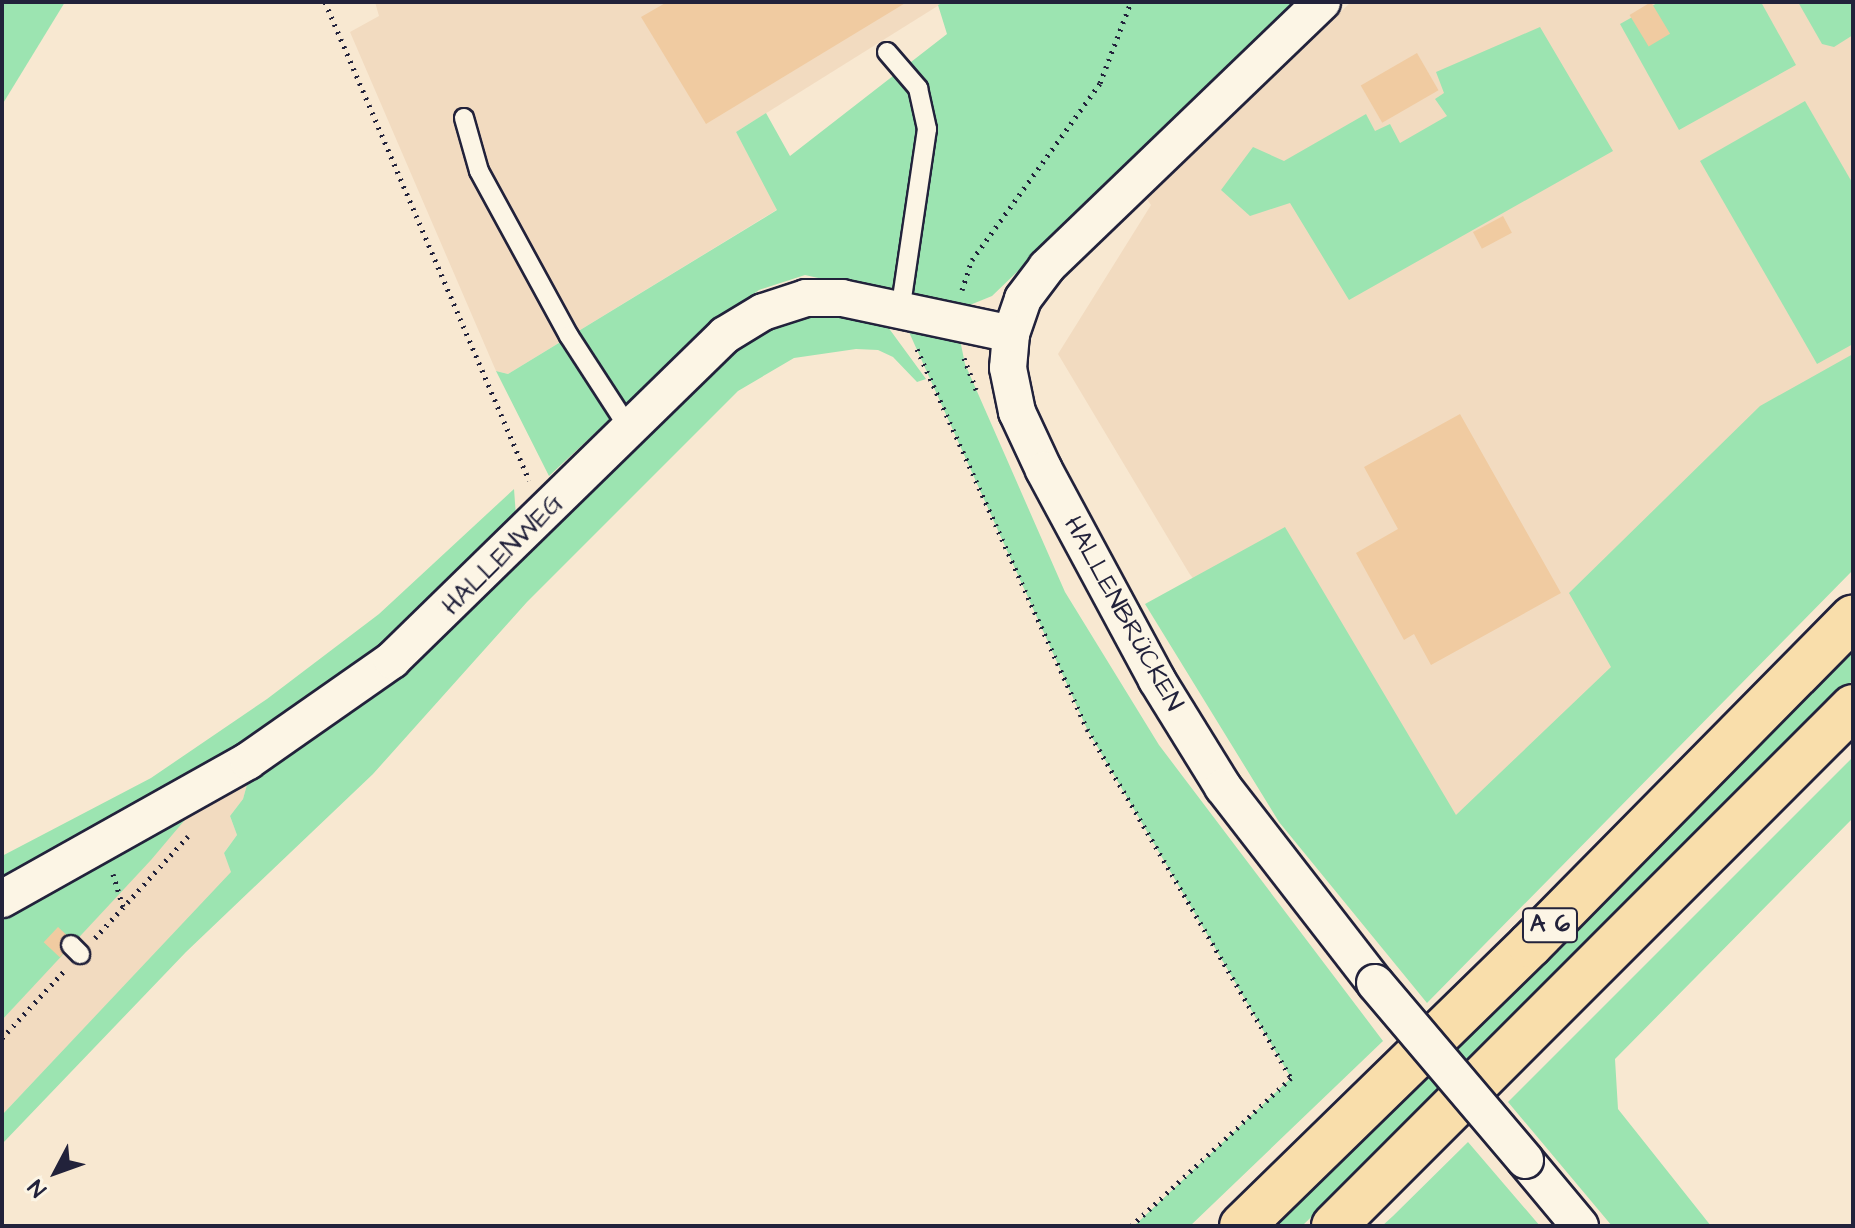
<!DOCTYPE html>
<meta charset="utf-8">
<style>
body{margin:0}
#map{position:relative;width:1855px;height:1228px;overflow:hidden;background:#f8e8d1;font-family:"Architects Daughter",sans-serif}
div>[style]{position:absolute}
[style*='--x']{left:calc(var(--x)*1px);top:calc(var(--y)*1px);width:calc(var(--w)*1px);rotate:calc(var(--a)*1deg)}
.built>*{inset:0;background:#f2dbc0}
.green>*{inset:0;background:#9ce4b1}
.building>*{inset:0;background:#f0cba1;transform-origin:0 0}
.path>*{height:5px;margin-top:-2.5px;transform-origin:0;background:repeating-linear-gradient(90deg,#22223b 0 2px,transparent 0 8px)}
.roads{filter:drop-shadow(2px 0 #22223b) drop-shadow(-2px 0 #22223b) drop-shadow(0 2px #22223b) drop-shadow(0 -2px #22223b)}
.lane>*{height:18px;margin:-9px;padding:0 9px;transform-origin:9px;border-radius:9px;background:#fcf5e5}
.street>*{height:36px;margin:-18px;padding:0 18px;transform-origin:18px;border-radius:18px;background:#fcf5e5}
.highway>*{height:44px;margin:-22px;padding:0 22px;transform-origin:22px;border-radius:22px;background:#f9deab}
.bridges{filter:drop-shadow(2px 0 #22223b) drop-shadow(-2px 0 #22223b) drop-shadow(0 2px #22223b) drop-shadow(0 -2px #22223b)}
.street-bridge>*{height:36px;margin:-18px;padding:0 18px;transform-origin:18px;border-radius:18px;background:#fcf5e5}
span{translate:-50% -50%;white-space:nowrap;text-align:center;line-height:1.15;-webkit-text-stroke:7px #fcf5e5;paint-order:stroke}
.shield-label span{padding:2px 6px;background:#fcf5e5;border:2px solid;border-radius:6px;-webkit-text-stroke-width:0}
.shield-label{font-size:24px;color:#22223b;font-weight:700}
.street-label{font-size:26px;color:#22223b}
.frame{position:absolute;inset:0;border:4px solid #22223b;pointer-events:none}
.north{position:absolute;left:16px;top:1132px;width:80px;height:80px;-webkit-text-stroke:6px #fcf5e5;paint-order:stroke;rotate:229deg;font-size:22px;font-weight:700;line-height:32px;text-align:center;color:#22223b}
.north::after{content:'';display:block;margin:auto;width:28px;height:36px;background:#22223b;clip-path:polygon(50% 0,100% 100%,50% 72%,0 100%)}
</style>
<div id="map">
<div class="built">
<div style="clip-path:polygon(375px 2px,944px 2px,736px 132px,778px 209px,508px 374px,496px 371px,350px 32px,379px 16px)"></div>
<div style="clip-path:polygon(1351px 2px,1853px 2px,1853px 440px,1430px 895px,1189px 573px,1058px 354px,1151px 205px,1147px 199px)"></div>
<div style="clip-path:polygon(250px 774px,243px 799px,230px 816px,237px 835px,224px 853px,232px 872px,2px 1115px,2px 1020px,200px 802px)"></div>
</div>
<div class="green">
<div style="clip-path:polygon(2px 2px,65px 2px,2px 105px)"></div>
<div style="clip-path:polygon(944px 2px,1299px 2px,992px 296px,965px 307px,938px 305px,805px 275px,759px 290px,711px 325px,549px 476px,496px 371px,508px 374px,777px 210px,736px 132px,766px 113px,790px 156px,947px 34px,938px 5px)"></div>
<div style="clip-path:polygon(1659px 2px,1761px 2px,1796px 65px,1679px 130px,1620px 24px)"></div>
<div style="clip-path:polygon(1798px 2px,1853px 2px,1853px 35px,1834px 47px,1822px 44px)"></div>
<div style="clip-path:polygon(1540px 27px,1613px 151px,1349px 300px,1290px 203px,1250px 216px,1221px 190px,1253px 147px,1284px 161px,1366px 114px,1375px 131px,1390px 124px,1400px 143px,1447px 116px,1435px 99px,1444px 93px,1436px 72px)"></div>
<div style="clip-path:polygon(1805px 101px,1853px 184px,1853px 344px,1817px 364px,1700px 161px)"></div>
<div style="clip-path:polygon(900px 312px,957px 325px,965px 364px,1065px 592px,1159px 745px,1383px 1041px,1190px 1226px,1134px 1226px,1291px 1078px,1087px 729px)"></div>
<div style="clip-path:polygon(834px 313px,885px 323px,926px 379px,917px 382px,893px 357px,878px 350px,856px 349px,794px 358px,738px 391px,527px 602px,373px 774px,186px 952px,2px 1144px,2px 1115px,231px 872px,224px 853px,237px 835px,230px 816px,243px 799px,250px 774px,748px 335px,803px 316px)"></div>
<div style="clip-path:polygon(1853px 354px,1853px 570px,1427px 1003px,1279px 822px,1145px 604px,1285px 527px,1456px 815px,1611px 667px,1569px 593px,1760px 406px)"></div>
<div style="clip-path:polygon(514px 489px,516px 516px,501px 537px,352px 673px,268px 730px,2px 885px,2px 856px,151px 778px,267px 699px,379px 614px)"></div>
<div style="clip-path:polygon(1853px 650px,1853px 680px,1584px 951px,1302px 1226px,1275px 1226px,1512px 996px)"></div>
<div style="clip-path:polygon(1853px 757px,1853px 818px,1615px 1059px,1618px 1109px,1711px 1226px,1612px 1226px,1508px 1102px)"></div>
<div style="clip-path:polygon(200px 802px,151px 860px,2px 1020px,2px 916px)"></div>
<div style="clip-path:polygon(1468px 1142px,1540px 1226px,1382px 1226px,1393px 1216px)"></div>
</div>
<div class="building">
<div style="clip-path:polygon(667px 2px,907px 2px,706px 124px,641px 17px)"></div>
<div style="left:1651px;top:2px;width:37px;height:25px;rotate:59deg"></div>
<div style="left:1417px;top:53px;width:43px;height:65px;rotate:60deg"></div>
<div style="left:1503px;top:216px;width:19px;height:34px;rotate:62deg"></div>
<div style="clip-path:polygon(1460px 414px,1561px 593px,1431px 665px,1414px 634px,1404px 640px,1356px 553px,1398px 529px,1364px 467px)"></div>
<div style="left:58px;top:927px;width:22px;height:21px;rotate:43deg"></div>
</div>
<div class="path">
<div style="--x:325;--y:2;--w:520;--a:66.89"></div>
<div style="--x:962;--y:290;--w:32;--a:-72"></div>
<div style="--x:972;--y:260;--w:218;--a:-54.1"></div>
<div style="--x:1100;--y:83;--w:87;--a:-69.1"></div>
<div style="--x:917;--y:349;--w:416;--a:65.9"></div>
<div style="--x:1087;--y:729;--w:404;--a:59.7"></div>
<div style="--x:1291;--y:1078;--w:218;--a:137.2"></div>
<div style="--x:964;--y:358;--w:34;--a:69"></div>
<div style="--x:113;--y:874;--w:34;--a:73"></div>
<div style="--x:95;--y:938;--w:138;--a:-47.6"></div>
<div style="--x:2;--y:1038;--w:91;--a:-47.2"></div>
</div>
<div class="roads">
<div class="lane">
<div style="--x:887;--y:52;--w:48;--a:49.3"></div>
<div style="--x:918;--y:88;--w:42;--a:77.6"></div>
<div style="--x:927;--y:129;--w:185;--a:98.4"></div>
<div style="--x:464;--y:118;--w:55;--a:74.2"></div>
<div style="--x:479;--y:171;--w:188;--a:61.4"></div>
<div style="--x:569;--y:336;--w:112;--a:57"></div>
<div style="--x:71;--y:945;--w:13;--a:45"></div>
</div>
<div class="street">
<div style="--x:1322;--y:2;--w:382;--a:136.1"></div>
<div style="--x:1047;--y:267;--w:40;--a:127"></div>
<div style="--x:1023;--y:299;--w:37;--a:109"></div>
<div style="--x:1011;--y:334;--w:34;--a:95"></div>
<div style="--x:1008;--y:368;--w:45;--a:78.4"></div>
<div style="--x:1017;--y:412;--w:64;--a:65"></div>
<div style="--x:1044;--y:470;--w:238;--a:61.7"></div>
<div style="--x:1157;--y:680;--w:126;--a:58.3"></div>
<div style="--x:1223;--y:787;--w:248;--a:52.2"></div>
<div style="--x:2;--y:899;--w:282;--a:-29.3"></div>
<div style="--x:248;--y:761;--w:176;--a:-35"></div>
<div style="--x:392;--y:660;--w:465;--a:-44.3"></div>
<div style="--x:725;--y:335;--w:44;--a:-31.2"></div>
<div style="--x:763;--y:312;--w:45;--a:-18"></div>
<div style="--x:806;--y:298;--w:36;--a:0"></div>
<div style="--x:842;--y:298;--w:173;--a:12"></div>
<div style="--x:1525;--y:1160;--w:86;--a:50.2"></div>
</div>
<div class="highway">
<div style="--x:1242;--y:1226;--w:402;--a:-44.3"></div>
<div style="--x:1530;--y:945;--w:460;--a:-45.4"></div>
<div style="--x:1334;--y:1226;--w:734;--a:-45"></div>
</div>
</div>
<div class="bridges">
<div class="street-bridge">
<div style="--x:1375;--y:983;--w:232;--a:49.7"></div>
</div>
</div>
<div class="shield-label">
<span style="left:1550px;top:925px">A 6</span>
</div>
<div class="street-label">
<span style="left:503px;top:555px;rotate:-45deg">HALLENWEG</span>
<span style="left:1123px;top:614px;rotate:61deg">HALLENBRÜCKEN</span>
</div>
<div class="frame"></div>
<div class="north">N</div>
</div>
